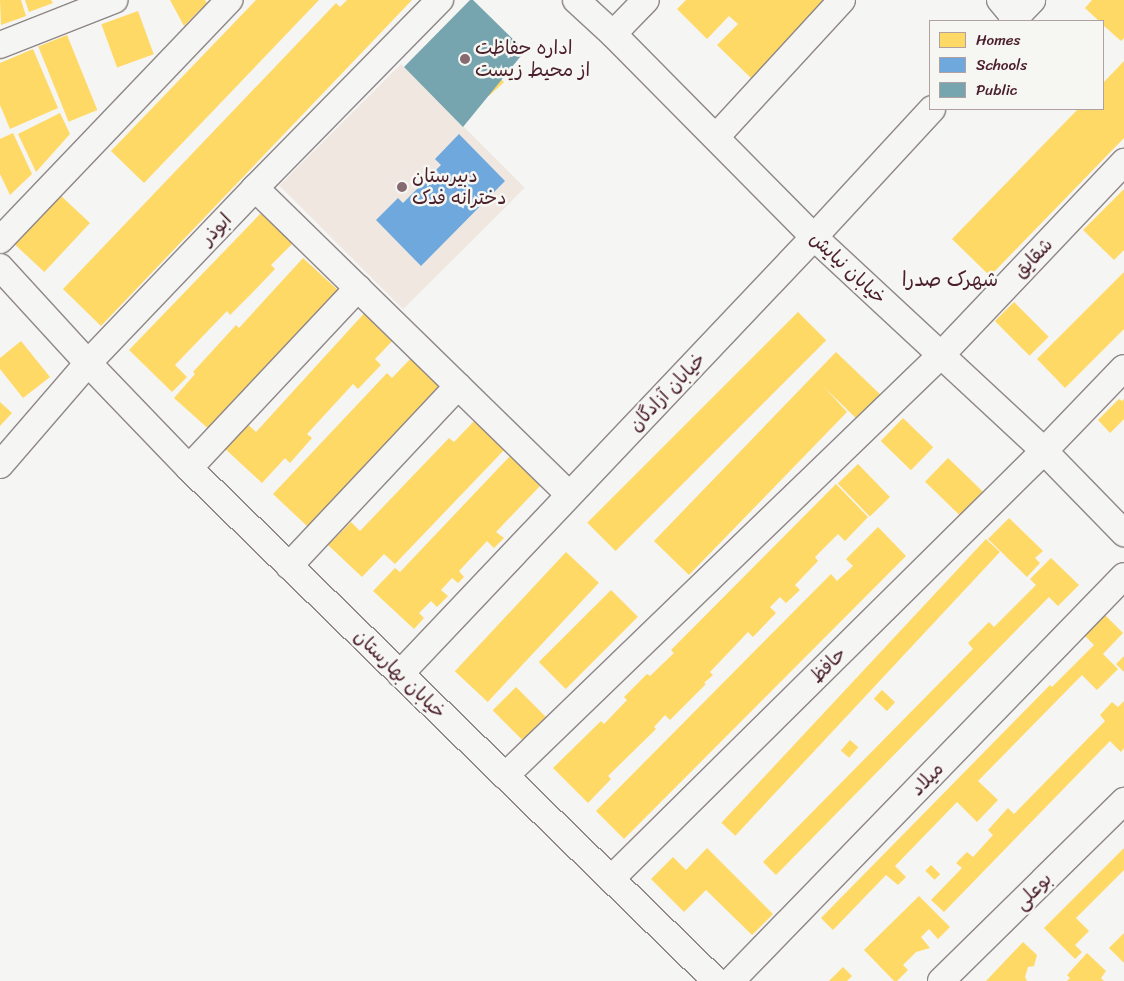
<!DOCTYPE html>
<meta charset="utf-8">
<style>
body{margin:0}
#map{position:relative;width:1124px;height:981px;overflow:hidden;background:#f5f5f3;font-family:Sriracha,"Playpen Sans Arabic",sans-serif}
div>[style]{position:absolute}
[style*='--x']{left:calc(var(--x)*1px);top:calc(var(--y)*1px);width:calc(var(--w)*1px);rotate:calc(var(--a)*1deg)}
.built>*{inset:0;background:#f0e7e0;transform-origin:0 0}
.homes>*{inset:0;background:#ffd966;transform-origin:0 0}
.schools>*{inset:0;background:#6fa8dc}
.public>*{inset:0;background:#76a5af}
.roads{filter:drop-shadow(1px 0 #8f8788) drop-shadow(-1px 0 #8f8788) drop-shadow(0 1px #8f8788) drop-shadow(0 -1px #8f8788)}
.minor>*{height:26px;margin:-13px;padding:0 13px;transform-origin:13px;border-radius:13px;background:#f5f5f3}
.dots>*{width:14px;height:14px;translate:-50% -50%;box-sizing:border-box;border:2px solid #f6f6f2;border-radius:50%}
span{translate:-50% -50%;white-space:nowrap;text-align:center;line-height:1.15;-webkit-text-stroke:5px #f6f6f2;paint-order:stroke}
.poi-label{font-size:19px;color:#4a1f2b}
.left{translate:0 -50%;text-align:left}
.street-label{font-size:19px;color:#4a1f2b}
.neighbourhood-label{font-size:20px;color:#4a1f2b}
.legend{position:absolute;left:929px;top:20px;width:175px;height:90px;box-sizing:border-box;background:#f6f6f2;border:1px solid #b1a0a2;margin:0;padding:6px 9px;list-style:none;font-size:15px;color:#4a1f2b}
.legend li{display:flex;align-items:center;gap:10px;height:25px}
.legend b{width:25px;border:1px solid #b1a0a2}
</style>
<div id="map">
<div class="built">
<div style="left:401px;top:64px;width:175px;height:172px;rotate:45deg"></div>
</div>
<div class="homes">
<div style="clip-path:polygon(0 0,21px 0,26px 16px,1px 25px)"></div>
<div style="clip-path:polygon(25px 0,51px 0,53px 3px,29px 12px)"></div>
<div style="clip-path:polygon(170px 0,205px 0,207px 3px,184px 26px)"></div>
<div style="clip-path:polygon(256px 0,319px 0,144px 183px,111px 151px)"></div>
<div style="clip-path:polygon(347px 0,412px 0,101px 326px,63px 289px,336px 3px,340px 7px)"></div>
<div style="clip-path:polygon(686px 0,826px 0,751px 78px,717px 45px,738px 24px,729px 16px,707px 39px,677px 9px)"></div>
<div style="clip-path:polygon(1092px 0,1124px 0,1124px 38px,1121px 41px,1103px 25px,1103px 21px,1099px 21px,1085px 8px)"></div>
<div style="left:138px;top:11px;width:46px;height:39px;rotate:70deg"></div>
<div style="clip-path:polygon(465px 12px,505px 52px,483px 73px,477px 68px,450px 96px,426px 71px,453px 44px,443px 35px)"></div>
<div style="left:67px;top:35px;width:81px;height:31px;rotate:68deg"></div>
<div style="clip-path:polygon(33px 49px,58px 108px,10px 129px,0 105px,0 63px)"></div>
<div style="clip-path:polygon(1124px 61px,1124px 138px,990px 276px,952px 239px,1078px 109px,1103px 109px,1103px 83px)"></div>
<div style="left:494px;top:71px;width:15px;height:21px;rotate:48deg"></div>
<div style="clip-path:polygon(60px 113px,70px 134px,36px 172px,18px 134px)"></div>
<div style="clip-path:polygon(13px 133px,32px 174px,10px 195px,0 174px,0 139px)"></div>
<div style="clip-path:polygon(1124px 189px,1124px 250px,1114px 260px,1083px 230px)"></div>
<div style="left:60px;top:195px;width:41px;height:67px;rotate:43deg"></div>
<div style="clip-path:polygon(262px 212px,294px 242px,271px 265px,275px 269px,253px 292px,230px 315px,227px 311px,175px 365px,187px 377px,172px 392px,129px 350px)"></div>
<div style="clip-path:polygon(303px 258px,340px 292px,212px 432px,174px 398px,195px 374px,193px 372px,236px 325px,239px 328px)"></div>
<div style="clip-path:polygon(1124px 272px,1124px 329px,1065px 388px,1037px 359px)"></div>
<div style="left:1014px;top:302px;width:49px;height:27px;rotate:45deg"></div>
<div style="clip-path:polygon(369px 308px,398px 335px,375px 359px,381px 365px,358px 389px,353px 384px,307px 434px,312px 438px,290px 463px,285px 458px,262px 483px,221px 445px,244px 421px,256px 432px)"></div>
<div style="left:798px;top:312px;width:40px;height:298px;rotate:45deg"></div>
<div style="clip-path:polygon(21px 341px,50px 377px,23px 398px,0 369px,0 358px)"></div>
<div style="clip-path:polygon(836px 352px,885px 399px,862px 424px,824px 387px,847px 412px,689px 575px,654px 541px)"></div>
<div style="clip-path:polygon(415px 354px,444px 382px,308px 527px,273px 494px,387px 373px,392px 378px)"></div>
<div style="clip-path:polygon(1119px 399px,1122px 401px,1124px 399px,1124px 419px,1110px 433px,1098px 420px)"></div>
<div style="clip-path:polygon(0 402px,12px 413px,0 426px)"></div>
<div style="left:903px;top:418px;width:42px;height:32px;rotate:44deg"></div>
<div style="clip-path:polygon(476px 419px,506px 448px,395px 564px,384px 554px,362px 577px,328px 545px,351px 522px,360px 531px,449px 438px,454px 442px)"></div>
<div style="clip-path:polygon(510px 456px,540px 486px,496px 532px,504px 538px,494px 548px,487px 541px,459px 571px,464px 577px,458px 583px,452px 578px,441px 590px,448px 596px,437px 607px,431px 601px,419px 613px,424px 618px,414px 629px,373px 591px,395px 568px,400px 572px)"></div>
<div style="left:948px;top:458px;width:49px;height:33px;rotate:44deg"></div>
<div style="left:858px;top:464px;width:46px;height:28px;rotate:46deg"></div>
<div style="clip-path:polygon(836px 484px,868px 517px,845px 541px,838px 534px,815px 557px,818px 561px,795px 585px,800px 590px,786px 603px,780px 597px,770px 607px,776px 613px,753px 637px,748px 632px,710px 672px,713px 675px,704px 683px,706px 684px,670px 720px,665px 715px,654px 727px,656px 729px,608px 776px,611px 779px,588px 803px,553px 768px,601px 721px,604px 724px,627px 700px,624px 697px,647px 674px,650px 676px,674px 653px,671px 650px)"></div>
<div style="clip-path:polygon(1009px 518px,1043px 551px,1035px 558px,1040px 563px,1027px 577px,988px 539px)"></div>
<div style="clip-path:polygon(878px 527px,906px 556px,624px 839px,596px 811px,831px 574px,837px 581px,853px 566px,846px 559px)"></div>
<div style="left:986px;top:539px;width:19px;height:388px;rotate:43deg"></div>
<div style="left:566px;top:552px;width:45px;height:163px;rotate:43deg"></div>
<div style="clip-path:polygon(1051px 558px,1079px 585px,1058px 606px,1049px 597px,776px 875px,763px 862px,973px 649px,968px 643px,989px 622px,994px 627px,1036px 585px,1030px 579px)"></div>
<div style="left:611px;top:590px;width:38px;height:102px;rotate:45deg"></div>
<div style="clip-path:polygon(1101px 611px,1123px 633px,1103px 654px,1118px 669px,1097px 690px,1082px 675px,978px 781px,998px 800px,977px 822px,957px 802px,895px 866px,906px 877px,898px 885px,886px 875px,833px 930px,821px 918px,1050px 685px,1052px 687px,1094px 645px,1081px 632px)"></div>
<div style="clip-path:polygon(1124px 656px,1124px 672px,1116px 664px)"></div>
<div style="left:516px;top:687px;width:42px;height:33px;rotate:45deg"></div>
<div style="left:882px;top:690px;width:18px;height:12px;rotate:43deg"></div>
<div style="clip-path:polygon(1124px 701px,1124px 748px,1121px 752px,1110px 741px,944px 912px,931px 900px,962px 868px,956px 863px,967px 852px,973px 857px,993px 835px,988px 830px,1008px 808px,1014px 814px,1105px 721px,1100px 715px,1112px 702px,1118px 707px)"></div>
<div style="left:850px;top:740px;width:11px;height:14px;rotate:41deg"></div>
<div style="clip-path:polygon(707px 848px,773px 914px,752px 935px,706px 890px,684px 912px,651px 879px,673px 857px,686px 870px)"></div>
<div style="clip-path:polygon(1124px 848px,1124px 870px,1076px 918px,1089px 931px,1075px 945px,1082px 952px,1075px 959px,1044px 928px)"></div>
<div style="left:931px;top:865px;width:13px;height:8px;rotate:45deg"></div>
<div style="clip-path:polygon(919px 896px,950px 927px,938px 939px,929px 929px,921px 937px,930px 948px,916px 952px,903px 965px,908px 970px,897px 981px,894px 981px,864px 950px)"></div>
<div style="clip-path:polygon(1124px 933px,1124px 963px,1109px 948px)"></div>
<div style="clip-path:polygon(1023px 942px,1037px 955px,1034px 966px,1028px 967px,1025px 977px,1027px 981px,986px 981px)"></div>
<div style="clip-path:polygon(1087px 953px,1106px 971px,1101px 978px,1104px 981px,1067px 981px,1070px 978px,1067px 975px)"></div>
<div style="clip-path:polygon(843px 967px,852px 976px,847px 981px,829px 981px)"></div>
</div>
<div class="schools">
<div style="clip-path:polygon(459px 134px,505px 181px,421px 266px,376px 220px,398px 198px,403px 203px,441px 165px,435px 159px)"></div>
</div>
<div class="public">
<div style="clip-path:polygon(470px 0,473px 0,525px 51px,463px 127px,404px 67px)"></div>
</div>
<div class="roads">
<div class="minor">
<div style="--x:576;--y:0;--w:50;--a:42.6"></div>
<div style="--x:613;--y:34;--w:286;--a:45.3"></div>
<div style="--x:814;--y:237;--w:314;--a:42.9"></div>
<div style="--x:1044;--y:451;--w:115;--a:45.7"></div>
<div style="--x:1000;--y:0;--w:23;--a:50"></div>
<div style="--x:1012;--y:21;--w:29;--a:-46"></div>
<div style="--x:613;--y:34;--w:47;--a:-45.9"></div>
<div style="--x:0;--y:45;--w:123;--a:-21.5"></div>
<div style="--x:716;--y:137;--w:186;--a:-47.4"></div>
<div style="--x:255;--y:188;--w:438;--a:44.3"></div>
<div style="--x:0;--y:240;--w:332;--a:-46.3"></div>
<div style="--x:0;--y:267;--w:130;--a:47.5"></div>
<div style="--x:88;--y:363;--w:146;--a:46.1"></div>
<div style="--x:189;--y:468;--w:735;--a:44.23"></div>
<div style="--x:0;--y:465;--w:135;--a:-49.2"></div>
<div style="--x:88;--y:363;--w:242;--a:-46.3"></div>
<div style="--x:255;--y:188;--w:264;--a:-45.5"></div>
<div style="--x:189;--y:468;--w:247;--a:-46.8"></div>
<div style="--x:289;--y:566;--w:247;--a:-46.8"></div>
<div style="--x:400;--y:674;--w:602;--a:-46.55"></div>
<div style="--x:814;--y:237;--w:174;--a:-47.3"></div>
<div style="--x:505;--y:776;--w:607;--a:-44"></div>
<div style="--x:942;--y:354;--w:265;--a:-46.5"></div>
<div style="--x:611;--y:879;--w:609;--a:-44.67"></div>
<div style="--x:1044;--y:451;--w:115;--a:-46.1"></div>
<div style="--x:731;--y:981;--w:564;--a:-45.86"></div>
<div style="--x:941;--y:981;--w:257;--a:-44.5"></div>
</div>
</div>
<div class="dots">
<div style="left:465px;top:59px;background:#866a71"></div>
<div style="left:402px;top:187px;background:#866a71"></div>
</div>
<div class="poi-label">
<span class="left" style="left:475px;top:59px">اداره حفاظت<br>از محیط زیست</span>
<span class="left" style="left:412px;top:187px">دبیرستان<br>دخترانه فدک</span>
</div>
<div class="street-label">
<span style="left:216px;top:229px;rotate:-46deg">ابوذر</span>
<span style="left:1033px;top:258px;rotate:-46deg">شقایق</span>
<span style="left:848px;top:268px;rotate:43deg">خیابان نیایش</span>
<span style="left:667px;top:392px;rotate:-46deg">خیابان آزادگان</span>
<span style="left:828px;top:665px;rotate:-45deg">حافظ</span>
<span style="left:400px;top:674px;rotate:44deg">خیابان بهارستان</span>
<span style="left:927px;top:779px;rotate:-46deg">میلاد</span>
<span style="left:1033px;top:891px;rotate:-45deg">بوعلی</span>
</div>
<div class="neighbourhood-label">
<span style="left:950px;top:279px">شهرک صدرا</span>
</div>
<ul class="legend">
<li><b style="height:14px;background:#ffd966"></b>Homes</li>
<li><b style="height:14px;background:#6fa8dc"></b>Schools</li>
<li><b style="height:14px;background:#76a5af"></b>Public</li>
</ul>
</div>
